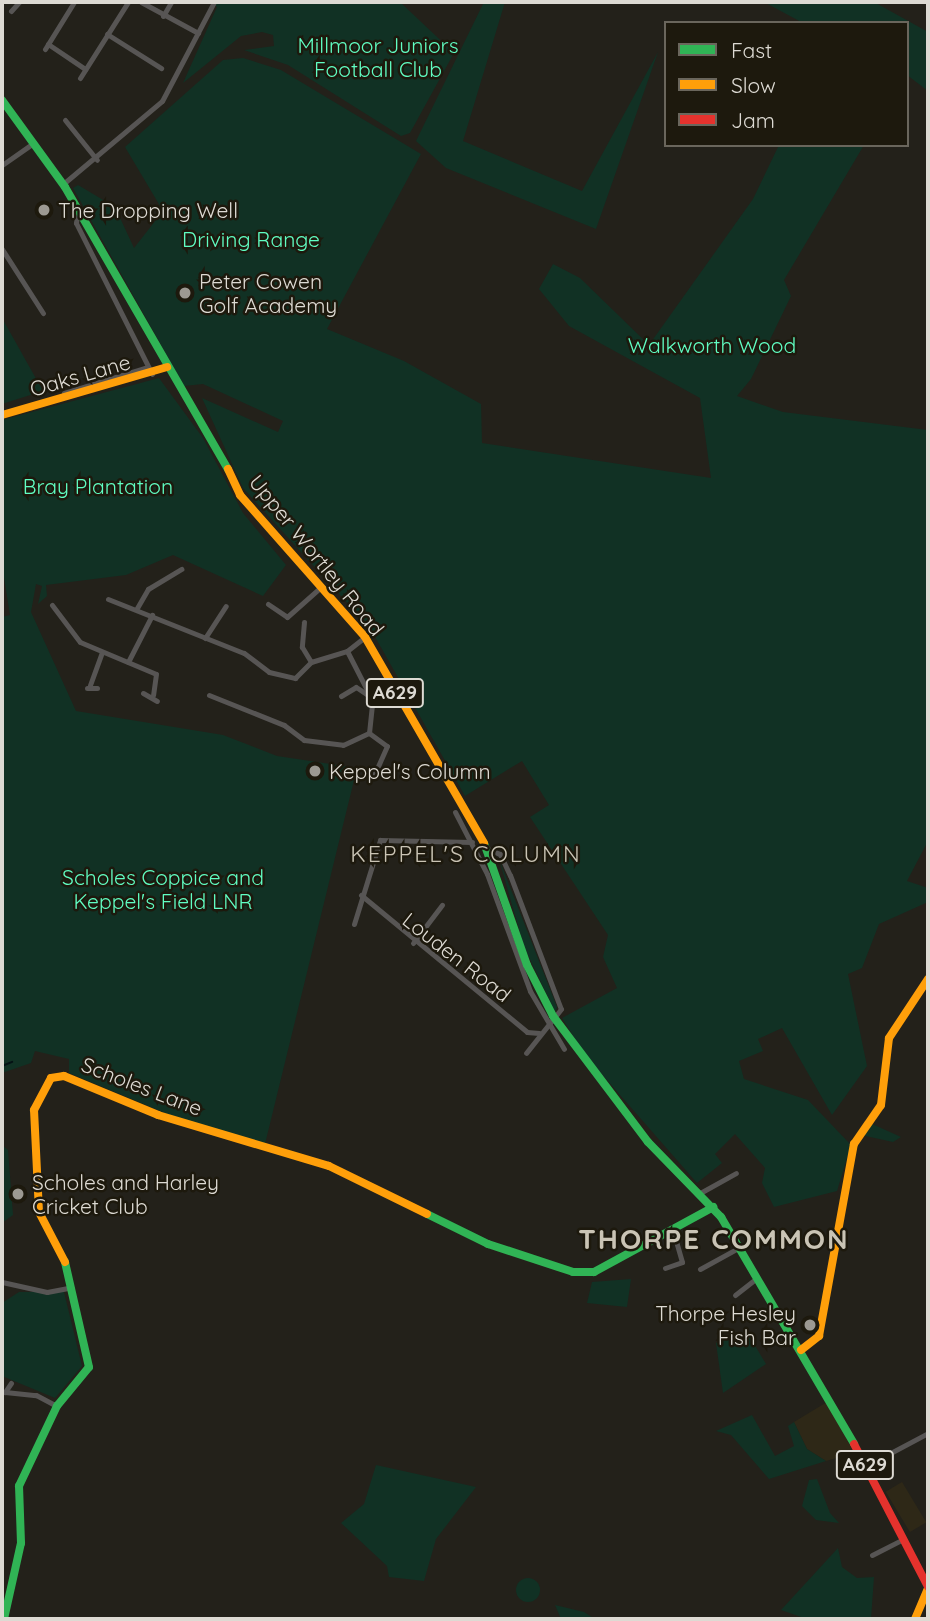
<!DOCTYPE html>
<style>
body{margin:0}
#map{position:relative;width:930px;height:1621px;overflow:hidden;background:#23211a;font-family:Quicksand,sans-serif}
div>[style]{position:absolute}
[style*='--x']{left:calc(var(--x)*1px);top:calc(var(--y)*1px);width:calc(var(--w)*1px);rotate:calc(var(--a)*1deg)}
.built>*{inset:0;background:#2e2817;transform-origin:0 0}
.green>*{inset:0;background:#113124}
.round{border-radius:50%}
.stream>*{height:2px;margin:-1px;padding:0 1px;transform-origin:1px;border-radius:1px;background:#041114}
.street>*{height:5px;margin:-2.5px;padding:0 2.5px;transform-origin:2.5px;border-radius:2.5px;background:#575554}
.fast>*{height:8px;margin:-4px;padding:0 4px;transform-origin:4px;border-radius:4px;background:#30b455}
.slow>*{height:8px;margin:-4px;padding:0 4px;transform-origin:4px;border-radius:4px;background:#ff9f0a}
.jam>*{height:8px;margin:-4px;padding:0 4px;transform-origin:4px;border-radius:4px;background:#e5322d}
.dots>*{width:19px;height:19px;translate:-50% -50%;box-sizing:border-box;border:4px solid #1d190d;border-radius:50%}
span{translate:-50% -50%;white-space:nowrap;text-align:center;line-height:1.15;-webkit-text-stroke:5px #1d190d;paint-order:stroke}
.shield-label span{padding:2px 5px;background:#1d190d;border:2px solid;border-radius:5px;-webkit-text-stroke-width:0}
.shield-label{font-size:19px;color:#dddad3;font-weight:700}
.park-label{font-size:21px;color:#60fec3}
.poi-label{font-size:21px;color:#dddad3}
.left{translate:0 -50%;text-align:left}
.right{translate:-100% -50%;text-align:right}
.street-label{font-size:21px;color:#dddad3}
.neighbourhood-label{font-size:23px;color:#cac4b5;letter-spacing:2px}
.district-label{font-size:28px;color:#cac4b5;font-weight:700;letter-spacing:2px}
.frame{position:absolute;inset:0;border:4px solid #dddad3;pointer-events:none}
.legend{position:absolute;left:664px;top:21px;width:245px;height:126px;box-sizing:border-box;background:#1d190d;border:2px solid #6a665c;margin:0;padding:9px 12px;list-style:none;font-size:21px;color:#dddad3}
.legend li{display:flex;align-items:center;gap:14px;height:35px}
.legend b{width:35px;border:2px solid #6a665c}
</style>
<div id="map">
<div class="built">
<div style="clip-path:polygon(827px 1402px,854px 1453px,826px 1461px,807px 1449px,794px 1422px)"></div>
<div style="left:902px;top:1482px;width:47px;height:19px;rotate:59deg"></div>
</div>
<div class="green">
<div style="clip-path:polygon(210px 2px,400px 2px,454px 53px,410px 133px,401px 136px,288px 65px,244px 50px,274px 46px,273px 35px,262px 32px,241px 36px,183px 83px,217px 7px)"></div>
<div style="clip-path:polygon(484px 2px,505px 2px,463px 141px,582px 191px,658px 52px,596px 229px,446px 168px,416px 141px)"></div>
<div style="clip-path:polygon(764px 2px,874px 2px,928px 32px,928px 91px,907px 75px,907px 23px,803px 23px)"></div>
<div style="clip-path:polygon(243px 58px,281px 70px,421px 154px,327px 329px,404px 361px,481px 404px,482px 443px,711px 478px,700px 398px,569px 326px,539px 289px,553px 264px,580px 278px,649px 345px,753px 199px,779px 145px,864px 145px,784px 280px,791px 296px,751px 379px,737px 396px,783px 412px,928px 430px,928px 841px,907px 881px,928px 888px,928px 902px,879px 924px,862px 968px,848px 974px,867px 1066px,832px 1115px,782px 1028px,758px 1039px,763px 1051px,739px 1061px,744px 1079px,808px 1100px,851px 1145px,837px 1191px,774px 1207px,762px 1183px,765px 1168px,735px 1134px,715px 1154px,722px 1163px,697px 1183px,585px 1055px,562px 1018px,617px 988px,603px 957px,608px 935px,530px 817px,549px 805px,522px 761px,465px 796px,370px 628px,243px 488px,202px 398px,278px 432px,283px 421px,203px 384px,184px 386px,73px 188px,78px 185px,115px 207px,134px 248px,163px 211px,125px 147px,223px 60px)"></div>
<div style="clip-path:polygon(2px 318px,43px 391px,2px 404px)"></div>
<div style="clip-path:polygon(159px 378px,203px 438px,243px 513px,286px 565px,263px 596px,173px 555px,126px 575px,46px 585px,47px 596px,38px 604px,42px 586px,36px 584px,31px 612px,76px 711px,223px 735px,277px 756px,357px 768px,265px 1144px,170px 1115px,69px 1073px,69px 1059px,35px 1051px,31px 1063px,2px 1073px,2px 617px,10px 615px,2px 565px,2px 420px)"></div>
<div style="clip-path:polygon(499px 859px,557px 1007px,555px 1012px,524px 947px)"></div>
<div style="clip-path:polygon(870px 1123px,901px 1137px,893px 1142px,861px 1135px)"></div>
<div style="clip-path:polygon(2px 1145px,8px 1150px,13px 1215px,2px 1223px)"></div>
<div style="clip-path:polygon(631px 1279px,627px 1307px,587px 1303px,592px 1282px)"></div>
<div style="clip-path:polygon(19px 1292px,64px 1292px,82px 1366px,55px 1398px,2px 1376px,2px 1303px)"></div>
<div style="clip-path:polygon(747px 1332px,766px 1364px,723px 1393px,716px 1343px)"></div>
<div style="clip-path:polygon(752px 1415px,775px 1456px,794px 1446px,788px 1426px,794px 1422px,807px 1449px,826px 1461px,769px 1479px,731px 1435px,716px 1431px)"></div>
<div style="clip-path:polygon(376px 1465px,476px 1487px,436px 1539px,424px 1581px,389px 1577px,387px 1566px,341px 1523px,364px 1504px)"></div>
<div style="clip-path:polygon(817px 1479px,830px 1513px,839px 1523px,816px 1520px,802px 1506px,809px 1480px)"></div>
<div style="clip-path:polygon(838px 1548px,842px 1567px,857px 1578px,874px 1577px,871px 1619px,807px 1619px,781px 1610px)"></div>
<div class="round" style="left:516px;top:1578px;width:24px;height:24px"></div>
<div style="clip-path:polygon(555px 1605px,584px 1612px,595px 1619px,561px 1619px)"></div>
</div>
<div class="stream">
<div style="--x:2;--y:1066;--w:11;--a:-22"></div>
</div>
<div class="street">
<div style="--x:141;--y:2;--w:65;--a:28.5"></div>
<div style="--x:11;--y:11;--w:12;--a:-48"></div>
<div style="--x:163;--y:16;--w:16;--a:-60"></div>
<div style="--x:107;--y:34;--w:64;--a:32.2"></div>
<div style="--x:48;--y:44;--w:45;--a:34"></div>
<div style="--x:45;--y:49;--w:55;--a:-58.3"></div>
<div style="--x:80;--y:78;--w:90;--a:-57.7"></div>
<div style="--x:65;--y:120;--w:51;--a:51.3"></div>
<div style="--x:2;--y:165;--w:39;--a:-35"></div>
<div style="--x:63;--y:184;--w:129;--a:-40"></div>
<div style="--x:162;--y:101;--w:112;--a:-62.3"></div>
<div style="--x:78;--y:210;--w:13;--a:99"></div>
<div style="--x:76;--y:223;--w:169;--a:63.3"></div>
<div style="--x:2;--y:249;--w:76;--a:57.4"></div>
<div style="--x:64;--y:393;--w:88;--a:-17.2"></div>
<div style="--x:108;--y:599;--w:146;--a:21.7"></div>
<div style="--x:244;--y:653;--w:31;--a:37"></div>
<div style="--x:269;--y:672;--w:27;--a:13"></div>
<div style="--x:295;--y:678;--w:23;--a:-45"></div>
<div style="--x:311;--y:662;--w:38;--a:-17"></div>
<div style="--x:347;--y:651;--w:23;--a:-38"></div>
<div style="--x:268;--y:604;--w:23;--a:34"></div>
<div style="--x:287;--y:617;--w:45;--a:-41.4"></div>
<div style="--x:52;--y:605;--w:46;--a:52.9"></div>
<div style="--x:80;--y:642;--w:82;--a:22.8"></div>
<div style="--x:156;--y:674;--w:21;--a:98"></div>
<div style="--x:137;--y:608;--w:22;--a:-60"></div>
<div style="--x:148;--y:589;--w:39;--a:-31"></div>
<div style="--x:304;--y:622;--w:25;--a:95"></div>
<div style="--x:302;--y:647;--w:17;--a:59"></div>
<div style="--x:205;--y:638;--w:38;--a:-57"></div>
<div style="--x:347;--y:651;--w:42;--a:62.8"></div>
<div style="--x:128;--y:662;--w:53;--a:-62.9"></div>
<div style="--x:90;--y:685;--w:35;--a:-70"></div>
<div style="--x:87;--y:688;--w:10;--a:0"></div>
<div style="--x:143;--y:693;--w:16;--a:30"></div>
<div style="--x:209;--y:695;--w:81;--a:21.8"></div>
<div style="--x:284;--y:725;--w:25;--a:37"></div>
<div style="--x:304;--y:740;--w:39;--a:7"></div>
<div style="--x:343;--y:745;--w:29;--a:-25"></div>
<div style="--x:369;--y:733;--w:27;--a:-84"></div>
<div style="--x:372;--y:706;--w:28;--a:-46"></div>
<div style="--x:341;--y:696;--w:17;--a:-31"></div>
<div style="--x:356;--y:687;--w:23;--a:34"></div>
<div style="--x:369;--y:733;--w:22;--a:36"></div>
<div style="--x:387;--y:746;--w:30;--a:114"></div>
<div style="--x:455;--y:812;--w:70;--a:62.7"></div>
<div style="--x:487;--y:874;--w:125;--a:69.8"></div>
<div style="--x:530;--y:991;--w:67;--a:59.6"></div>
<div style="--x:488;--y:849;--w:13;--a:23"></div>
<div style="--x:500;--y:854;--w:23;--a:65"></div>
<div style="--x:510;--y:875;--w:143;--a:69.2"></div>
<div style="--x:561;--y:1009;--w:56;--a:128.5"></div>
<div style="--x:361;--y:895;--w:215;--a:39.5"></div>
<div style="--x:527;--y:1032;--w:12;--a:5"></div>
<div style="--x:354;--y:924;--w:88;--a:-72.8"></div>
<div style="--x:380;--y:840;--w:92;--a:1.2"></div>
<div style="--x:413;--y:943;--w:48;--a:-52.7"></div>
<div style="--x:700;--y:1193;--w:41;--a:-29.1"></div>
<div style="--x:665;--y:1268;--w:18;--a:-19"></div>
<div style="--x:682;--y:1262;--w:35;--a:-106"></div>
<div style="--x:700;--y:1269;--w:46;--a:-28.8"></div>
<div style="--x:2;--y:1282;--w:46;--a:12.5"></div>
<div style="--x:47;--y:1292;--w:20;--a:-11"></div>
<div style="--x:735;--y:1295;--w:28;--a:-38"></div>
<div style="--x:11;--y:1383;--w:11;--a:124"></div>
<div style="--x:5;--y:1392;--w:31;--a:6"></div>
<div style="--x:36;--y:1395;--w:24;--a:28"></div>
<div style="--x:866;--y:1466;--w:70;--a:-28"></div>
<div style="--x:872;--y:1555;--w:35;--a:-27"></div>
</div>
<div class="fast">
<div style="--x:2;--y:100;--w:107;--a:54.1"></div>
<div style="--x:65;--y:187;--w:326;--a:60"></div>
<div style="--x:484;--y:843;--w:129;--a:70.6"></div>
<div style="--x:527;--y:965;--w:57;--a:63"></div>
<div style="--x:553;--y:1016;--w:158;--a:53"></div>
<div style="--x:648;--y:1142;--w:105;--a:45.8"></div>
<div style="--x:721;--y:1217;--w:263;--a:59.6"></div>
<div style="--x:427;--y:1214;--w:68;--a:26.2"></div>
<div style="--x:488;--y:1244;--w:89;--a:18.2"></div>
<div style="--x:573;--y:1272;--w:21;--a:0"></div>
<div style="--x:594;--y:1272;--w:136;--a:-28.6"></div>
<div style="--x:4;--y:1619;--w:78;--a:-77.4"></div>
<div style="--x:21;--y:1543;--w:57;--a:-92"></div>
<div style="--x:19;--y:1486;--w:89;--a:-64.6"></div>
<div style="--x:57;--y:1406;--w:50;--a:-50.6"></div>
<div style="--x:89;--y:1367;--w:108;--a:-102.9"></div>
</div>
<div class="slow">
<div style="--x:2;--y:415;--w:172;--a:-16.2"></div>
<div style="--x:228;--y:469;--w:29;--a:65"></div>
<div style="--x:240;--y:495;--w:189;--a:48.6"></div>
<div style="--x:365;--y:637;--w:238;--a:60"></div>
<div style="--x:65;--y:1262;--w:56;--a:-117.5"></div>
<div style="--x:39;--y:1212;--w:102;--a:-92.8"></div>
<div style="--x:34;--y:1110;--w:36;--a:-62"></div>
<div style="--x:51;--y:1078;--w:13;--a:-9"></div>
<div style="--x:64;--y:1076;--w:102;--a:22.5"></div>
<div style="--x:158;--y:1115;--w:178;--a:16.6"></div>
<div style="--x:329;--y:1166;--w:109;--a:26.1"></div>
<div style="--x:801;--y:1350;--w:23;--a:-38"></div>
<div style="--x:819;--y:1336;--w:195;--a:-79.7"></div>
<div style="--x:854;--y:1144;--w:47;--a:-55.3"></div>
<div style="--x:881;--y:1105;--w:67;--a:-83.2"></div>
<div style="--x:889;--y:1038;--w:71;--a:-56.5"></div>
<div style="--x:915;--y:1619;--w:33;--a:-67"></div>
</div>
<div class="jam">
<div style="--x:854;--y:1444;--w:161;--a:62.6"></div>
</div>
<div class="dots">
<div style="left:44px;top:210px;background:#9c9992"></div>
<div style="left:185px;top:293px;background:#9c9992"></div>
<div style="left:315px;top:771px;background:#9c9992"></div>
<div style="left:18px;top:1194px;background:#9c9992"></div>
<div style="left:810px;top:1325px;background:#9c9992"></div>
</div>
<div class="shield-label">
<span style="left:395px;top:693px">A629</span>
<span style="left:865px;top:1465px">A629</span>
</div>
<div class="park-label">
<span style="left:378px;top:57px">Millmoor Juniors<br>Football Club</span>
<span style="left:251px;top:239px">Driving Range</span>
<span style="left:712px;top:345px">Walkworth Wood</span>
<span style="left:98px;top:486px">Bray Plantation</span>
<span style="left:163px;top:889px">Scholes Coppice and<br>Keppel's Field LNR</span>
</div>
<div class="poi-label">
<span class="left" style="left:58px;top:210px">The Dropping Well</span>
<span class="left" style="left:199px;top:293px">Peter Cowen<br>Golf Academy</span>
<span class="left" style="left:329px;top:771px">Keppel's Column</span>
<span class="left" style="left:32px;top:1194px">Scholes and Harley<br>Cricket Club</span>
<span class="right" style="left:796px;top:1325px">Thorpe Hesley<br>Fish Bar</span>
</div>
<div class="street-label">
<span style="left:80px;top:375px;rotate:-16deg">Oaks Lane</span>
<span style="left:317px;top:555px;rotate:51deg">Upper Wortley Road</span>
<span style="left:457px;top:957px;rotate:38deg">Louden Road</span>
<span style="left:142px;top:1086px;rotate:21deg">Scholes Lane</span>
</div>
<div class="neighbourhood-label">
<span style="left:466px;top:854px">KEPPEL'S COLUMN</span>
</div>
<div class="district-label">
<span style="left:714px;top:1239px">THORPE COMMON</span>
</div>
<div class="frame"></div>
<ul class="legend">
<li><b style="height:9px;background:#30b455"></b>Fast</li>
<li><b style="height:9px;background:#ff9f0a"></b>Slow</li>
<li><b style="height:9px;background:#e5322d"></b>Jam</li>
</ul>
</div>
